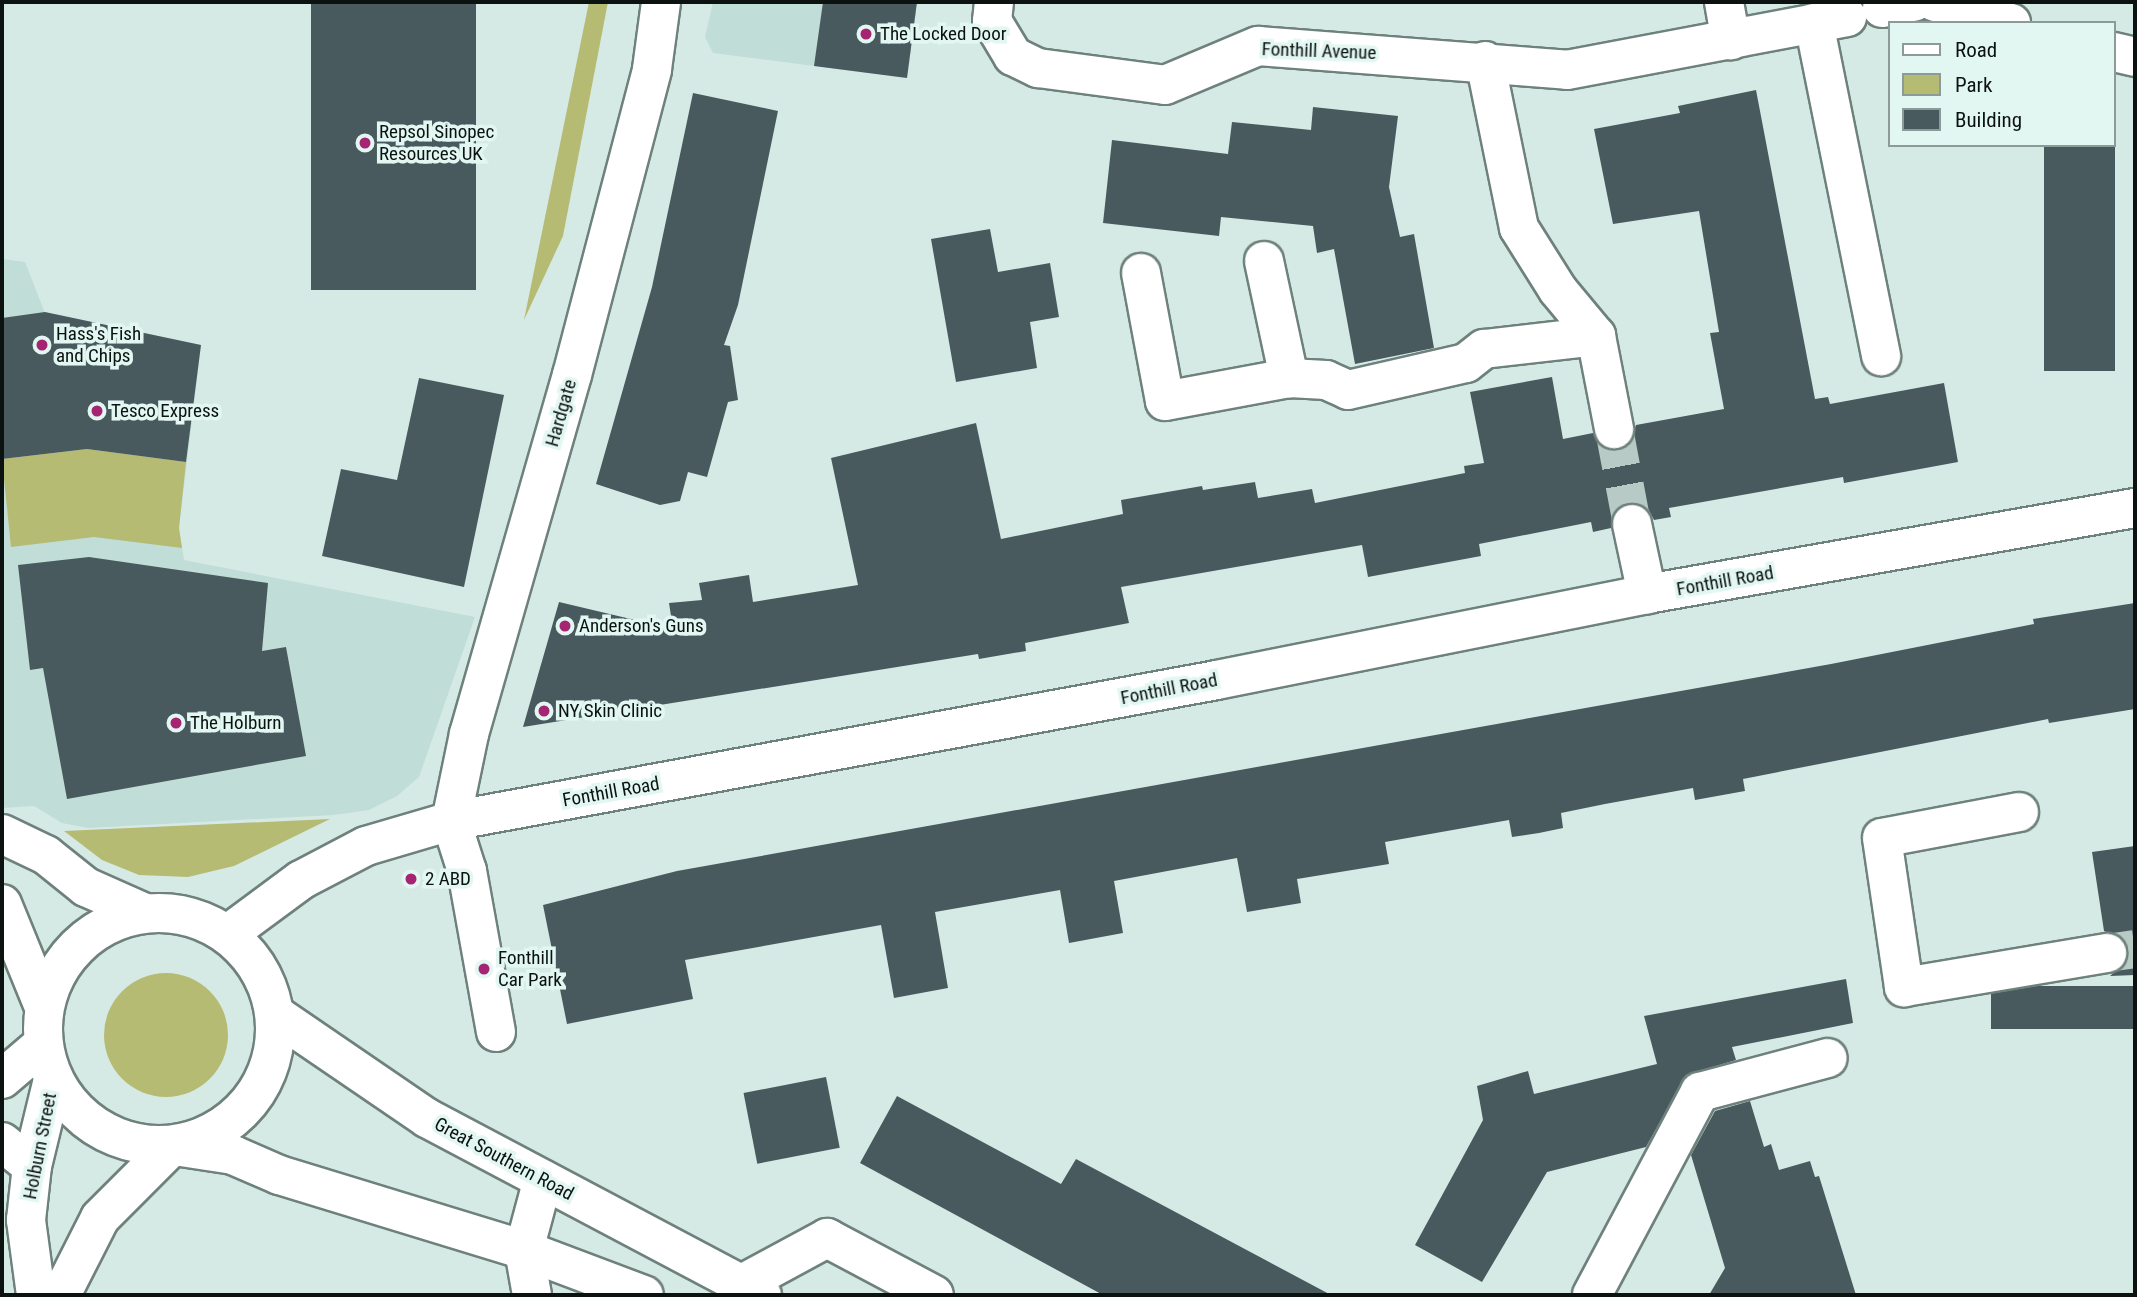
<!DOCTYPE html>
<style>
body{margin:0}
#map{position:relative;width:2137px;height:1297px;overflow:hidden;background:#d6eae5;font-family:"Roboto Condensed",sans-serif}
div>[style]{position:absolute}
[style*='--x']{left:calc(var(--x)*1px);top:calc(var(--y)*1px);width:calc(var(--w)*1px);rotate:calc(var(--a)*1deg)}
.built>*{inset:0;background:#c0ddd7}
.green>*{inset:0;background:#b6bb74}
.round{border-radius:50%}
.building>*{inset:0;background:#495a5e;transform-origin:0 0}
.minor-tunnel>*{height:38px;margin-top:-19px;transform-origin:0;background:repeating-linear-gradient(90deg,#b8cac5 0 38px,transparent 0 57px)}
.roads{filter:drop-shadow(2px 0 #6e817c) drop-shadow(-2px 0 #6e817c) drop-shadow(0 2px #6e817c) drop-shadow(0 -2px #6e817c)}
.minor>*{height:38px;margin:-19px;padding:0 19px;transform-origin:19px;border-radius:19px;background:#fff}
.major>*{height:38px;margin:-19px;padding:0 19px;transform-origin:19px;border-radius:19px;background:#fff}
.major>.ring{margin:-19px;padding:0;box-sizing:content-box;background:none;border:38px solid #fff;border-radius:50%}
.dots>*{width:19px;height:19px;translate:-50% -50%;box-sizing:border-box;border:4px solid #e3f7f2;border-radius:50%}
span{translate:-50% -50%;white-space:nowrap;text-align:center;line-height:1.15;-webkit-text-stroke:7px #e3f7f2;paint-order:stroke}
.poi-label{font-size:19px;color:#0b1210}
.left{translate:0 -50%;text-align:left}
.street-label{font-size:19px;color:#0b1210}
.frame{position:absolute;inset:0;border:4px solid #0b1210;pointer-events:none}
.legend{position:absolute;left:1888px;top:21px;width:228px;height:126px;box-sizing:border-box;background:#e3f7f2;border:2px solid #8d9b98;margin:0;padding:9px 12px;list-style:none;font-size:21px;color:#0b1210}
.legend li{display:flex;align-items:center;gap:14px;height:35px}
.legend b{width:35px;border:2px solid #8d9b98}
</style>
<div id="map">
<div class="built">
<div style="clip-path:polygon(713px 2px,917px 2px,907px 78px,713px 53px,705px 37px)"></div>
<div style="clip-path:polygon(2px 259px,25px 262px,45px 313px,201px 345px,179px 528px,184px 560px,475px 617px,419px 777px,397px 796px,369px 810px,334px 815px,88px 828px,62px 823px,34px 806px,2px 808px)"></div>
</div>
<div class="green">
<div style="clip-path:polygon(589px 2px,608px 2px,563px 236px,524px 320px)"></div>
<div style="clip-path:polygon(87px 449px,186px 462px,179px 528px,182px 548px,94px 537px,11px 547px,2px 459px)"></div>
<div style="clip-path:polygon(330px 819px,234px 866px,188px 877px,139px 875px,102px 860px,64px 831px)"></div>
<div class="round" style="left:104px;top:973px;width:124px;height:124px"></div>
</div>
<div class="building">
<div style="left:311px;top:2px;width:165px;height:288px"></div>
<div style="clip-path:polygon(823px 2px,917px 2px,907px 78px,814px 66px)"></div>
<div style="clip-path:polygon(1756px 90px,1815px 399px,1828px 397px,1830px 404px,1944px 383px,1958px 462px,1844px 483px,1843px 477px,1669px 508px,1671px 517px,1654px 520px,1648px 509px,1628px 503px,1617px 508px,1611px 528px,1593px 532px,1591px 522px,1479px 544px,1481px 556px,1368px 577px,1362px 545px,1121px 587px,1129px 623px,1025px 643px,1026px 651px,979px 659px,978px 654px,523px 727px,559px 602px,673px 629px,669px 603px,702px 600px,699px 583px,749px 575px,753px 602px,858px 585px,831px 458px,976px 423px,1001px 539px,1123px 514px,1121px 500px,1202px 486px,1203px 490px,1255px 482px,1258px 498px,1312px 489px,1315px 503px,1465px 473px,1464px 466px,1484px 463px,1470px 392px,1552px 377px,1563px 439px,1593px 433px,1608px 450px,1629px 445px,1636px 425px,1724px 409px,1710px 333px,1719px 332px,1699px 211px,1613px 224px,1594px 129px,1680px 113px,1678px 106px)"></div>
<div style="clip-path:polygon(693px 93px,778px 111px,738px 305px,724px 345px,730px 346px,738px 400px,728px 402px,707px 477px,688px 472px,680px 501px,660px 505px,596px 484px,652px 287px)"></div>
<div style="clip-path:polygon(1313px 107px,1398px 116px,1389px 187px,1400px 237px,1414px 234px,1434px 348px,1355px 364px,1334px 249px,1317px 253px,1313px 226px,1221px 217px,1219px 236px,1103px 223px,1112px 140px,1228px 154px,1232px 122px,1311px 130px)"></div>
<div style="left:2044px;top:145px;width:71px;height:226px"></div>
<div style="clip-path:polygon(990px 229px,998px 272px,1050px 263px,1059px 317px,1030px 322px,1037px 368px,956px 382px,931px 239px)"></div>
<div style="clip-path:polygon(45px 312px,201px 345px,186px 462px,87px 449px,2px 459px,2px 318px)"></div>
<div style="clip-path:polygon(419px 378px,504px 395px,464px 587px,322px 556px,341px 469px,397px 480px)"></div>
<div style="clip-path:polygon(89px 557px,268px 583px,262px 651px,286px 647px,306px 756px,67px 799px,43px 668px,30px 670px,18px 565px)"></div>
<div style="clip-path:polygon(2135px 603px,2135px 709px,2049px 723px,2048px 719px,1743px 779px,1745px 791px,1695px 800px,1693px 788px,1605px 804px,1561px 813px,1563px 828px,1539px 833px,1512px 837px,1509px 820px,1385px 842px,1389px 864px,1297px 879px,1301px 903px,1247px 912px,1237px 858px,1114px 881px,1123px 933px,1069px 943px,1060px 890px,935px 912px,948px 988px,894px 998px,881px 925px,685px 960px,693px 999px,567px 1024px,543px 905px,677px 871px,1831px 664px,2034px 624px,2033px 619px)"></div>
<div style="clip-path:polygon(2135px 846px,2135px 975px,2110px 976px,2127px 961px,2129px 950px,2123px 939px,2104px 931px,2092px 852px)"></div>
<div style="clip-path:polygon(1846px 979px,1853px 1023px,1732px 1047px,1736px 1060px,1686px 1075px,1646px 1147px,1547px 1172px,1482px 1282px,1415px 1245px,1483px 1120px,1477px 1086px,1528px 1071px,1534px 1094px,1657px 1064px,1644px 1016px)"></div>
<div style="left:2135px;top:986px;width:43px;height:144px;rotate:90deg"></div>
<div style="left:826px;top:1077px;width:72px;height:84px;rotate:79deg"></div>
<div style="clip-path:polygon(897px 1096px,1061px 1184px,1076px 1159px,1331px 1295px,1103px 1295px,860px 1163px)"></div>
<div style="clip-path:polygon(1750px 1101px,1764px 1147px,1771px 1144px,1779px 1170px,1810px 1161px,1815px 1177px,1819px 1176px,1856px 1295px,1709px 1295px,1725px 1268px,1691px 1155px,1715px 1111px)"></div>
</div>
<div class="minor-tunnel">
<div style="--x:1614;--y:429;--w:97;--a:79.3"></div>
<div style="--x:2107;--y:953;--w:28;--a:-8"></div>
</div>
<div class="roads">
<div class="minor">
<div style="--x:994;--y:2;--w:19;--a:96"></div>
<div style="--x:992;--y:21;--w:41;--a:59"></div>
<div style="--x:1013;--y:56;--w:28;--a:26"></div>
<div style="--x:1038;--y:68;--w:128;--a:7.6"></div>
<div style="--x:1165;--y:85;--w:101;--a:-22.8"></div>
<div style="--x:1258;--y:46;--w:310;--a:4.4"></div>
<div style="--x:1567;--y:70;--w:285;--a:-10.7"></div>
<div style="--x:1724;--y:2;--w:39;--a:80"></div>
<div style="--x:1935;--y:2;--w:79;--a:15.4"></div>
<div style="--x:1882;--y:8;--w:33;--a:-11"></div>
<div style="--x:1814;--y:23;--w:340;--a:78.6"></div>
<div style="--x:2114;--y:52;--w:22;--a:13"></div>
<div style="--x:1485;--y:61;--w:170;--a:78.5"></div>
<div style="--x:1519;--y:228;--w:73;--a:57.8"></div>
<div style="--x:1558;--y:290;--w:60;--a:50.4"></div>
<div style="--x:1596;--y:336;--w:95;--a:79"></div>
<div style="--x:1264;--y:261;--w:120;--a:77.9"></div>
<div style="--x:1141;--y:273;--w:130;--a:79.4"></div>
<div style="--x:1165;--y:401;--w:126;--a:-10.5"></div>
<div style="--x:1289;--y:378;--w:37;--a:3"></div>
<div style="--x:1326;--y:380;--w:24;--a:24"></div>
<div style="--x:1348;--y:390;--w:121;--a:-12.9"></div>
<div style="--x:1466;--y:363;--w:23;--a:-38"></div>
<div style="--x:1484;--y:349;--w:113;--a:-6.6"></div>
<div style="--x:1632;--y:524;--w:72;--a:77.9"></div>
<div style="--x:2019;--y:812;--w:139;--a:169.3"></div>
<div style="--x:1882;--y:838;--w:151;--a:81.6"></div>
<div style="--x:1904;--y:987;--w:206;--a:-9.5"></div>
<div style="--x:2;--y:834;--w:49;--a:25.5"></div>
<div style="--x:46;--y:855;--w:51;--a:38.7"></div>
<div style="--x:86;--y:887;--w:64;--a:23.8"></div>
<div style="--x:2;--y:904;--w:111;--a:67.8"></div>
<div style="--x:228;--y:934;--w:91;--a:-36.5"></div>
<div style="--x:301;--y:880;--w:73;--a:-27.6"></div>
<div style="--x:366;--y:846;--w:89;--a:-16.4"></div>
<div style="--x:451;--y:821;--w:779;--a:-10.43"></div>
<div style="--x:1217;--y:680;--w:439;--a:-11.3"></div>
<div style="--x:1647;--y:594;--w:496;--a:-10"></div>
<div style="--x:496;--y:1032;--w:164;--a:-100.2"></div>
<div style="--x:467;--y:871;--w:52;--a:-107.7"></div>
<div style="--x:451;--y:821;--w:89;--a:-78.3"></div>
<div style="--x:469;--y:734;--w:373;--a:-74"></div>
<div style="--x:572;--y:375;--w:316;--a:-75.3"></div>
<div style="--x:652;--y:69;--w:68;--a:-82.3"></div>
<div style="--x:2;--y:1079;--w:54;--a:-40.5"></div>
<div style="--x:2;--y:1142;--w:38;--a:39"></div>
<div style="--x:742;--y:1284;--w:97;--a:-28.4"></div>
<div style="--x:827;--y:1238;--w:121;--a:28"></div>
<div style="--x:36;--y:1295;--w:76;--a:-97.6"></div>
<div style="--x:26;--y:1220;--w:54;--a:-83.7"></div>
<div style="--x:32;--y:1166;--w:89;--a:-76.4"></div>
<div style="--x:61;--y:1295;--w:86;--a:-63.1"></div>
<div style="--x:100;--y:1218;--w:102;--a:-45"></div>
<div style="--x:532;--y:1295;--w:46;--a:-100.1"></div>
<div style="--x:524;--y:1250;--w:73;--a:-75"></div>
<div style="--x:1592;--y:1295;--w:230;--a:-62"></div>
<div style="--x:1700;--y:1092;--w:132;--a:-14.9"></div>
</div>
<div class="major">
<div class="ring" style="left:43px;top:913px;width:194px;height:194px"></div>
<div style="--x:276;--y:1015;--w:183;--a:34.3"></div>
<div style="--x:427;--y:1118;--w:379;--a:27.9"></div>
<div style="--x:181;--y:1147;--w:53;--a:8.7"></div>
<div style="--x:233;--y:1155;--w:50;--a:23.5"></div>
<div style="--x:279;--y:1175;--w:256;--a:17"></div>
<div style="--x:524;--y:1250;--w:128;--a:20.6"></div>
</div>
</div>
<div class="dots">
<div style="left:866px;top:34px;background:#a62573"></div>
<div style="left:365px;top:143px;background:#a62573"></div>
<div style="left:42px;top:345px;background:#a62573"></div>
<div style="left:97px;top:411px;background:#a62573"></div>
<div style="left:565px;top:626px;background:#a62573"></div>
<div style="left:544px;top:711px;background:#a62573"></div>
<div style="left:176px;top:723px;background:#a62573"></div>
<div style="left:411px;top:879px;background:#a62573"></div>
<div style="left:484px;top:969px;background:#a62573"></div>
</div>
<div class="poi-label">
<span class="left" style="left:880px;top:34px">The Locked Door</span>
<span class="left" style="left:379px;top:143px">Repsol Sinopec<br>Resources UK</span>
<span class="left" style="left:56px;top:345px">Hass's Fish<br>and Chips</span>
<span class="left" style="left:111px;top:411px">Tesco Express</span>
<span class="left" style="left:579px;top:626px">Anderson's Guns</span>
<span class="left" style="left:558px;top:711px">NY Skin Clinic</span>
<span class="left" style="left:190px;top:723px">The Holburn</span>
<span class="left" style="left:425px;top:879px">2 ABD</span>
<span class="left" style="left:498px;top:969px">Fonthill<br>Car Park</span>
</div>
<div class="street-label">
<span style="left:1319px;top:51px;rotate:2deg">Fonthill Avenue</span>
<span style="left:561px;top:413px;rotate:-74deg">Hardgate</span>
<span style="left:1725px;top:581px;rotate:-10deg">Fonthill Road</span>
<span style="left:1169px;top:689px;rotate:-11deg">Fonthill Road</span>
<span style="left:611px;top:792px;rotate:-10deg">Fonthill Road</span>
<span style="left:40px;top:1146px;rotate:-79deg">Holburn Street</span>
<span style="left:504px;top:1159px;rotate:28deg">Great Southern Road</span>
</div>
<div class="frame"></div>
<ul class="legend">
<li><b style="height:9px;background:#fff"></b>Road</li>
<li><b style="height:19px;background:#b6bb74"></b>Park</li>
<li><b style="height:19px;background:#495a5e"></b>Building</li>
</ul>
</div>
